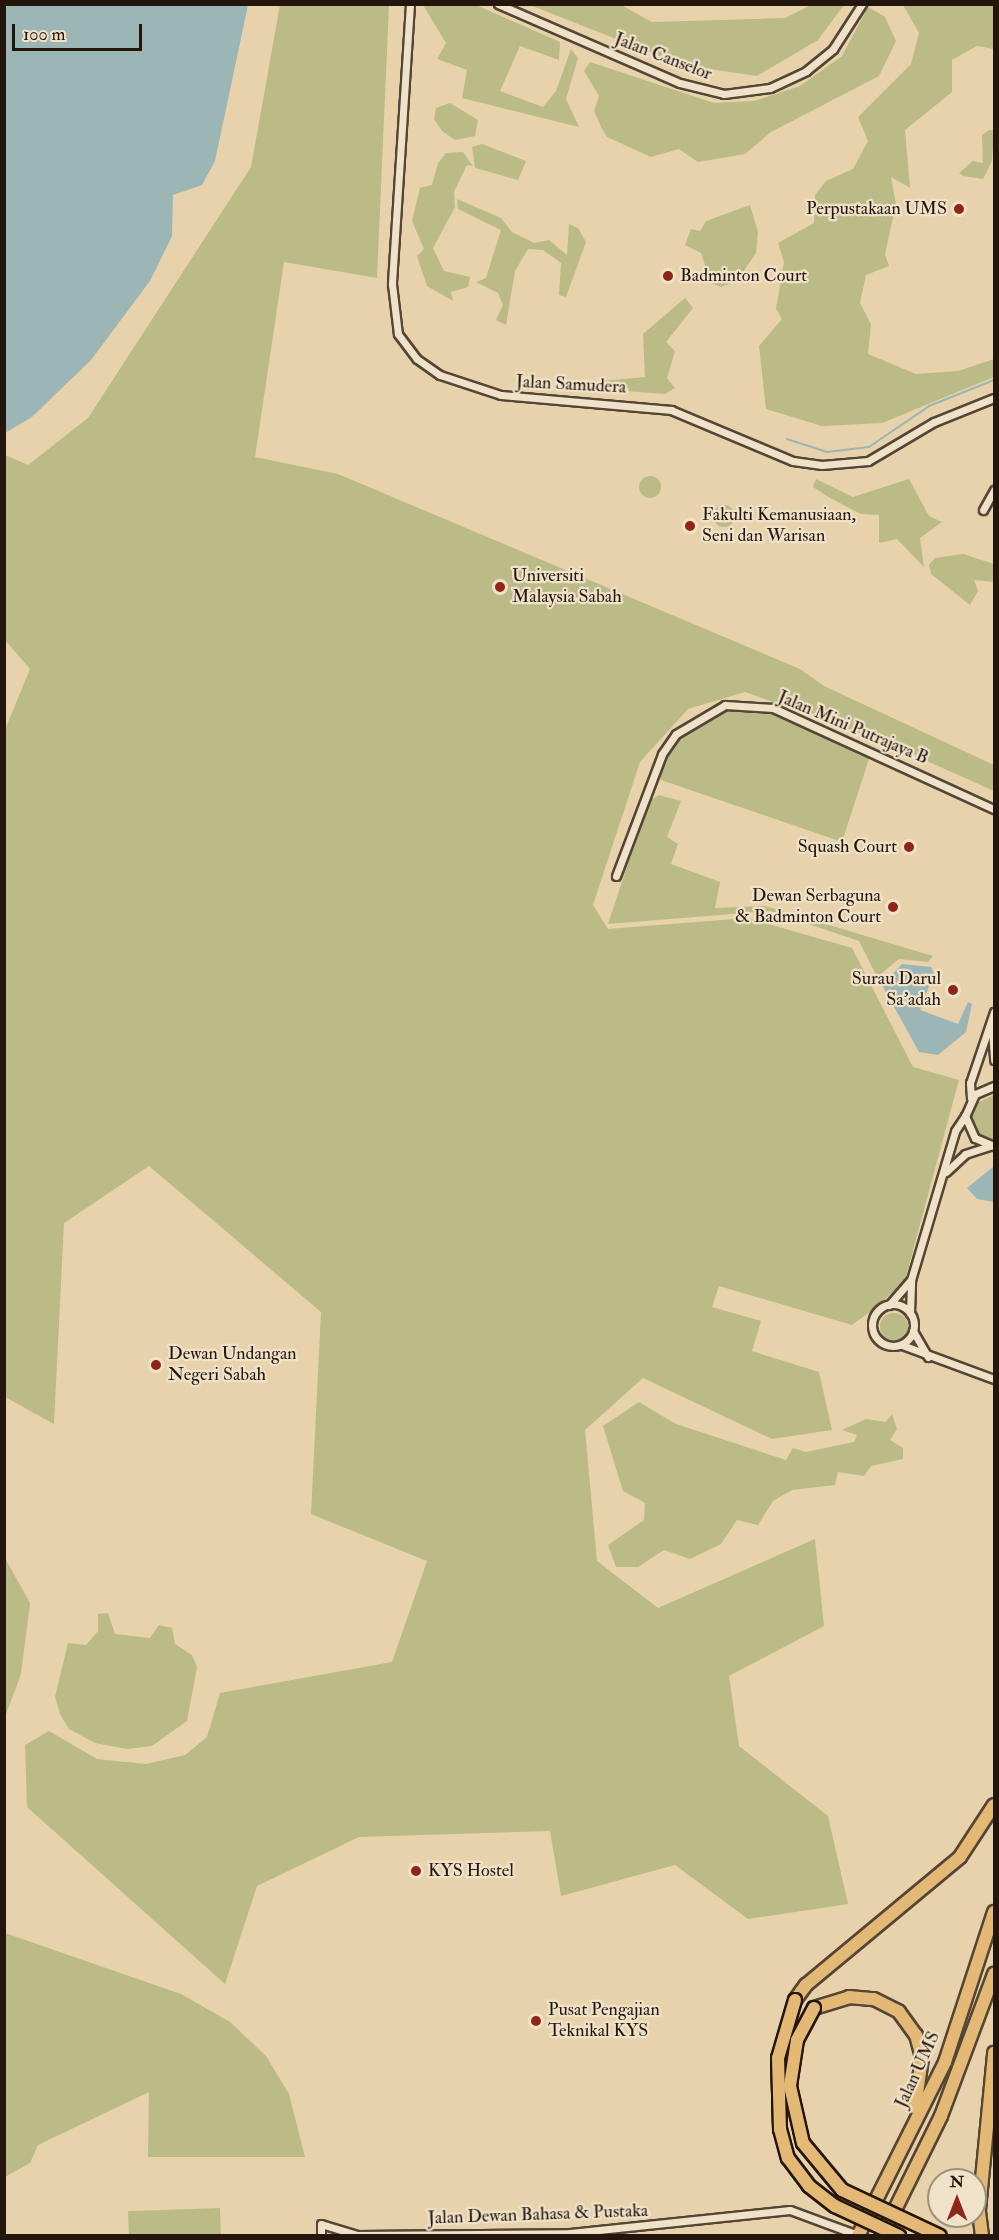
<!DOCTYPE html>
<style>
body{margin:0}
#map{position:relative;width:999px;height:2240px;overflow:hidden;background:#e8d2ac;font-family:"IM FELL Double Pica",serif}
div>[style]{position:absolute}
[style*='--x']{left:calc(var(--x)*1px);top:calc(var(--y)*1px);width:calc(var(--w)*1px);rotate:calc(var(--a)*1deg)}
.green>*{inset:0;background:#babb86;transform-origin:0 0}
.round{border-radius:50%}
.water>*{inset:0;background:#9cb5b5}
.stream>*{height:2px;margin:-1px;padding:0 1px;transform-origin:1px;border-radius:1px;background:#9cb5b5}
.roads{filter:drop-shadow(2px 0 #554535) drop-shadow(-2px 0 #554535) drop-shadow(0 2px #554535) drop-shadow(0 -2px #554535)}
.street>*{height:7px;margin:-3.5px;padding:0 3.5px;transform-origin:3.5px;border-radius:3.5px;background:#f0e2c9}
.street>.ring{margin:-3.5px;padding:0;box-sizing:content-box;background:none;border:7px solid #f0e2c9;border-radius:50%}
.highway>*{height:12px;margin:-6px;padding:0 6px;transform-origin:6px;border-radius:6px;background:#e4b976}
.bridges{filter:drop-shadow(2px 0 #24160d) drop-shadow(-2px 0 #24160d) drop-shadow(0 2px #24160d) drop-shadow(0 -2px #24160d)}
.highway-bridge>*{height:12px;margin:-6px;padding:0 6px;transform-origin:6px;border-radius:6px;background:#e4b976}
.dots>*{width:16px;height:16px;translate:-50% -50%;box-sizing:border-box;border:3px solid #f0e2c9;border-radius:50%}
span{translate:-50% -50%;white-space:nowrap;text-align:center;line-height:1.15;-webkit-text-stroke:4.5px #f0e2c9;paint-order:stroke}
.street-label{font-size:18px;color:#24160d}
.poi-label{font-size:18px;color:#24160d}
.right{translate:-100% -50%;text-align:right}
.left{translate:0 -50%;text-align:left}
.frame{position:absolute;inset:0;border:6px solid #24160d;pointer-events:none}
.north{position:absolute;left:927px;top:2168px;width:60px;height:60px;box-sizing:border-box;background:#f0e2c9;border:2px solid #9e907e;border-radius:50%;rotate:0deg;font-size:16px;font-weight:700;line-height:24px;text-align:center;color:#24160d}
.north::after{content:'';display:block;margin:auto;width:21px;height:27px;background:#8f2418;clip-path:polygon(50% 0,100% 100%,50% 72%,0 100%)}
.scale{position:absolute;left:12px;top:24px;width:130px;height:27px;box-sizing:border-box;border:3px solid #24160d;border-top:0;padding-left:8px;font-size:18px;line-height:21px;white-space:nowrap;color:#24160d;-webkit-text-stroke:4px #f0e2c9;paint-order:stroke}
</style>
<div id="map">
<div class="green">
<div style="clip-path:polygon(280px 5px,389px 5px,377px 278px,284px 262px,255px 457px,338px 474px,800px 669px,824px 686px,994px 765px,994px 791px,882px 741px,745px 692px,688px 709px,640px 762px,593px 905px,608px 929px,747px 918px,852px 948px,913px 1067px,959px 1080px,905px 1280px,879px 1305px,852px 1325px,719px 1286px,712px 1307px,761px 1321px,752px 1351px,819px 1372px,832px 1430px,772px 1439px,643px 1378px,585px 1430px,597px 1561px,658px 1608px,815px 1539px,824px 1626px,729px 1676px,739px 1746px,828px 1816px,848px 1904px,748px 1919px,675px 1865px,561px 1896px,550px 1831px,359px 1837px,257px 1886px,225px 1984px,27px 1807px,25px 1745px,49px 1731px,97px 1759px,146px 1764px,185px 1755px,207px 1737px,220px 1693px,392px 1662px,427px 1561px,311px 1514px,321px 1312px,149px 1166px,64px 1223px,54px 1424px,5px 1397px,4px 732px,30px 669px,5px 640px,5px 455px,28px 465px,88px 418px,251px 167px)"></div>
<div style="clip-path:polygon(423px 5px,476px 5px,560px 42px,559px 60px,520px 46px,500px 91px,543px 107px,556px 91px,571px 49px,578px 58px,566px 99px,579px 127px,462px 98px,467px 70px,437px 59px,446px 43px)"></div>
<div style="clip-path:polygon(530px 5px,621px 5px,652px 22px,785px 18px,811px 5px,844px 5px,818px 40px,757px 76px,682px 65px)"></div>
<div style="clip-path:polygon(903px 5px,994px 5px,994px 49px,977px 46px,952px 60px,952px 92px,905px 130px,910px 188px,891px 177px,896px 204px,885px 254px,889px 266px,866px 275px,860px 303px,871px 324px,868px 354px,916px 374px,958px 371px,994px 359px,994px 377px,882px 423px,822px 426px,766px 409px,759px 346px,782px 319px,776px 309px,784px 262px,778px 243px,814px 223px,815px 195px,826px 181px,853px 169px,868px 141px,858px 117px,911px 64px,919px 33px)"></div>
<div style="clip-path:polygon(868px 7px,885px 17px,896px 41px,879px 76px,771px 132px,745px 154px,698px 162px,679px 149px,651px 157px,607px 137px,601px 127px,594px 111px,599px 96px,584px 71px,590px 62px,714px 103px,754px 101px,800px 86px,842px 56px)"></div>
<div style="clip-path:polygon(450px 103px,478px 120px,475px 136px,455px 140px,442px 131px,434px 119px,436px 108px)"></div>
<div style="clip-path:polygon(989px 130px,994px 130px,992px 161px,983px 179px,963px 176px,959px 173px,973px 161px,983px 163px,982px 135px)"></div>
<div style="clip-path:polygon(482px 144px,526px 161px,518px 180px,475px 168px,472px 147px)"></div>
<div style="clip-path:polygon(463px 152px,473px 166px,467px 165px,454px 192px,455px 207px,433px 248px,444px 271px,470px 277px,468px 287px,451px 292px,453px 301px,427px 286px,417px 256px,424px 249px,412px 221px,420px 188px,432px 185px,438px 163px,446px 153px)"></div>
<div style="clip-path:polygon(457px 199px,501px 218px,512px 232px,534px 243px,549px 240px,567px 255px,569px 224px,578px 228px,586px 242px,566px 297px,559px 295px,561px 263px,543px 250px,528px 249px,515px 271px,506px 325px,496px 320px,503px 305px,498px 293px,476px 282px,486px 278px,501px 230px,458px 209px)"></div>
<div style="clip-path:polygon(750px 205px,758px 232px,756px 253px,737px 281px,721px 287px,711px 283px,701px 253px,685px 245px,691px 229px,700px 231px,706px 221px)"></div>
<div style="clip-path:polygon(685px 298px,693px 308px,666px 342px,675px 351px,667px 378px,675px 388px,665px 394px,598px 389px,601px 381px,645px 377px,643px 334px)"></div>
<div class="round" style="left:639px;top:476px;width:22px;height:22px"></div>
<div style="clip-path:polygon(816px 479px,853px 497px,909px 479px,929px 516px,942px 522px,920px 538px,924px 567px,897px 539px,879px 543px,879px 515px,861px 514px,830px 498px,813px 487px)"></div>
<div class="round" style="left:713px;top:505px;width:22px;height:22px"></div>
<div style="clip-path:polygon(963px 554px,994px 564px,994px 582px,974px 580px,978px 591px,970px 605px,931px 574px,929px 565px,935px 558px)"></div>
<div style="clip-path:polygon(744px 707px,773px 710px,866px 752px,869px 759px,842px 842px,661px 780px,659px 770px,682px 736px,716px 714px)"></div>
<div style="clip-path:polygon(659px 795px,681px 801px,667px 837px,678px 844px,671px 864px,720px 882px,715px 908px,765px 906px,933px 956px,928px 962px,899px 959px,877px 977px,859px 941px,770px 911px,608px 924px,649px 801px)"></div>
<div style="clip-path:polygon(994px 1095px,994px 1141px,980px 1137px,970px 1117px,975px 1104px)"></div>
<div class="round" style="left:880px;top:1313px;width:28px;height:28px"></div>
<div style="clip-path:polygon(639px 1402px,676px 1424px,786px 1460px,793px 1448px,806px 1452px,854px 1442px,857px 1435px,842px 1430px,866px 1419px,886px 1422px,892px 1414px,897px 1429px,890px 1440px,903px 1448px,903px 1459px,871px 1466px,864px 1476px,838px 1472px,835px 1485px,792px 1490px,773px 1501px,758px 1525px,737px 1520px,721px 1544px,690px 1559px,664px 1550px,638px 1567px,616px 1567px,608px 1545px,644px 1520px,645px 1503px,623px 1491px,603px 1426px)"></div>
<div style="clip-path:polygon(5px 1558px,30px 1603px,21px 1674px,5px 1717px)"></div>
<div style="clip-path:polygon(108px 1613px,115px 1634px,150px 1638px,159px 1625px,172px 1628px,175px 1644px,192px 1655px,197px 1667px,187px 1721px,152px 1746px,127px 1749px,95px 1743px,69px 1729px,60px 1714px,55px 1697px,68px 1643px,86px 1645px,98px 1631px,98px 1614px)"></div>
<div style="clip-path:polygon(5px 1933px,181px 1994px,230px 2022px,266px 2056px,289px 2094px,305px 2157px,148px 2157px,149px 2092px,38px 2145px,30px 2163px,5px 2177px)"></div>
<div style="left:220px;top:2208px;width:27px;height:92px;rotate:88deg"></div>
</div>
<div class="water">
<div style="clip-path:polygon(5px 4px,248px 5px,215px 161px,202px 185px,173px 195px,172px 236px,150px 281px,91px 360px,32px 417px,5px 433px)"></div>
<div style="clip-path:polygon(902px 964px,931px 967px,934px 973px,920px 1010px,958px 1024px,968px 1002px,972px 1004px,966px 1032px,938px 1055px,919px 1052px,882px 985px)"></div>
<div style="clip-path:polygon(994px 1166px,994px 1202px,977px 1199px,967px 1188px)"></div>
</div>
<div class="stream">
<div style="--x:787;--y:439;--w:42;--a:18"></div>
<div style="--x:827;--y:452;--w:42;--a:-6.8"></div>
<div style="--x:869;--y:447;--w:73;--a:-34.3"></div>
<div style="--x:929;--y:406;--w:70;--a:-21.8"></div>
</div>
<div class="roads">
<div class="street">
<div style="--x:410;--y:4;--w:281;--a:93.7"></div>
<div style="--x:392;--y:284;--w:50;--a:83.2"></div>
<div style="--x:398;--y:334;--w:31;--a:53"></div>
<div style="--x:417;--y:359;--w:28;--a:35"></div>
<div style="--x:440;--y:375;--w:64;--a:18.2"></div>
<div style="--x:501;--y:395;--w:171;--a:5"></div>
<div style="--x:671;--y:410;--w:132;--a:22.7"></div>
<div style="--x:793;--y:461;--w:29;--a:8"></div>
<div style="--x:822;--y:465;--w:46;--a:-5"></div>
<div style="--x:868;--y:461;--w:77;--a:-30.6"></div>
<div style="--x:934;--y:422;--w:65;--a:-21.8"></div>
<div style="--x:498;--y:4;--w:198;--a:23.5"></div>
<div style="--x:680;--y:83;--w:45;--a:14"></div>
<div style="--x:724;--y:94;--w:46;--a:-7.4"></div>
<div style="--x:770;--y:88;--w:40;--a:-25"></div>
<div style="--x:806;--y:71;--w:35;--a:-39"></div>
<div style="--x:833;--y:49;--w:54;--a:-57.2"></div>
<div style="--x:983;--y:510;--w:23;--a:-61"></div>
<div style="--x:616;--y:876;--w:130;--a:-69.3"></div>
<div style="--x:662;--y:754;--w:24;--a:-55"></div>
<div style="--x:676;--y:734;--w:57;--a:-30.6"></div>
<div style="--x:725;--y:705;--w:48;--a:3.6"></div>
<div style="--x:773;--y:708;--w:243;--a:24.6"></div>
<div style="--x:992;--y:1029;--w:31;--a:86"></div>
<div style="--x:994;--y:1086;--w:21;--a:157"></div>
<div style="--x:975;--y:1094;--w:24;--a:114"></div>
<div style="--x:965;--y:1116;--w:24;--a:66"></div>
<div style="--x:975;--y:1138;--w:21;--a:23"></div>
<div style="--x:971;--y:1098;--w:15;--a:-94"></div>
<div style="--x:970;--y:1083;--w:75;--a:-71.3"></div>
<div style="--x:946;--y:1172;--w:26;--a:-43"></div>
<div style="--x:965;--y:1154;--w:26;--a:-18"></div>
<div class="ring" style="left:872px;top:1304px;width:35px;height:35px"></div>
<div style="--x:889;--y:1305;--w:33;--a:-49"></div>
<div style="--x:911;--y:1280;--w:155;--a:-73.5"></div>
<div style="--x:955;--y:1131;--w:18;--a:-56"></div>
<div style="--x:910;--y:1313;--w:33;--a:-88"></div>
<div style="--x:913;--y:1331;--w:30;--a:60"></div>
<div style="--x:902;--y:1345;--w:98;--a:20.3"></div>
<div style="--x:321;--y:2236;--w:12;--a:-90"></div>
<div style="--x:321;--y:2224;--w:39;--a:17"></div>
<div style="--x:358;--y:2235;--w:212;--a:-0.5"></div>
<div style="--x:570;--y:2233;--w:221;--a:-6"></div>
<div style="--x:790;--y:2210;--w:72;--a:20.2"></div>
</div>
<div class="highway">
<div style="--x:795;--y:2000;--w:19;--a:-54"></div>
<div style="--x:806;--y:1985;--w:200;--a:-39.7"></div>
<div style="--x:960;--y:1857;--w:62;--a:-56.8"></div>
<div style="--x:814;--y:2008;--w:37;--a:-17"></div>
<div style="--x:849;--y:1997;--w:25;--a:5"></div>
<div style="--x:874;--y:1999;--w:28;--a:27"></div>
<div style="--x:899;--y:2012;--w:29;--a:54"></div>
<div style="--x:916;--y:2035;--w:24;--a:75"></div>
<div style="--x:922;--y:2058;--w:50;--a:98"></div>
<div style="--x:858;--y:2236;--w:195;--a:-63.4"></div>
<div style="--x:945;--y:2062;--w:158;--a:-71.9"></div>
<div style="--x:882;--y:2236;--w:134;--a:-63.8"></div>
<div style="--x:941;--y:2116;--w:152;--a:-69.5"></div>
<div style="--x:982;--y:2236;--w:26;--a:-97"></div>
<div style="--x:979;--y:2210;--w:158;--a:-84.5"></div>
</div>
</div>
<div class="bridges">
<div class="highway-bridge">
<div style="--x:795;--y:2000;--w:60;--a:106.3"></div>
<div style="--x:778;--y:2058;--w:71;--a:88.4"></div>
<div style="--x:780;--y:2129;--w:30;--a:75"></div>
<div style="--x:788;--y:2158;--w:35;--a:53"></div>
<div style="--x:809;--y:2186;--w:33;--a:38"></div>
<div style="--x:835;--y:2206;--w:71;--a:25.1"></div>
<div style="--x:814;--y:2008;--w:36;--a:118"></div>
<div style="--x:797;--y:2040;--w:47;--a:98.7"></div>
<div style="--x:790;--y:2086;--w:58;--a:77.2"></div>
<div style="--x:803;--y:2143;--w:61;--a:50.3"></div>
<div style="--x:842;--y:2190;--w:108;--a:25.1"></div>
</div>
</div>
<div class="dots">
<div style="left:959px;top:209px;background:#8f2418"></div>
<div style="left:668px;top:276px;background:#8f2418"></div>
<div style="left:690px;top:526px;background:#8f2418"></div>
<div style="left:500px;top:587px;background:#8f2418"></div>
<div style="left:909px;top:847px;background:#8f2418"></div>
<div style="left:893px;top:907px;background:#8f2418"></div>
<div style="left:953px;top:990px;background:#8f2418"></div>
<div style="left:156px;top:1365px;background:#8f2418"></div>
<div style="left:416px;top:1871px;background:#8f2418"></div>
<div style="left:536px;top:2021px;background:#8f2418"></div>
</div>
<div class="street-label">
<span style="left:663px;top:57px;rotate:21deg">Jalan Canselor</span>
<span style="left:571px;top:385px;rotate:3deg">Jalan Samudera</span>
<span style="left:853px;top:728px;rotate:23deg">Jalan Mini Putrajaya B</span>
<span style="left:918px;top:2070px;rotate:-65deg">Jalan UMS</span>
<span style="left:538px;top:2215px;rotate:-2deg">Jalan Dewan Bahasa &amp; Pustaka</span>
</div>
<div class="poi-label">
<span class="right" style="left:947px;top:209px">Perpustakaan UMS</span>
<span class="left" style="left:680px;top:276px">Badminton Court</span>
<span class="left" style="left:702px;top:526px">Fakulti Kemanusiaan,<br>Seni dan Warisan</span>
<span class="left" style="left:512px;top:587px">Universiti<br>Malaysia Sabah</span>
<span class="right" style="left:897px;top:847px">Squash Court</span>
<span class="right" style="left:881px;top:907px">Dewan Serbaguna<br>&amp; Badminton Court</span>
<span class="right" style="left:941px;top:990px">Surau Darul<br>Sa'adah</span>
<span class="left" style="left:168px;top:1365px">Dewan Undangan<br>Negeri Sabah</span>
<span class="left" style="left:428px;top:1871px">KYS Hostel</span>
<span class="left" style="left:548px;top:2021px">Pusat Pengajian<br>Teknikal KYS</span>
</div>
<div class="frame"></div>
<div class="north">N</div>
<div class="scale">100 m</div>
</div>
